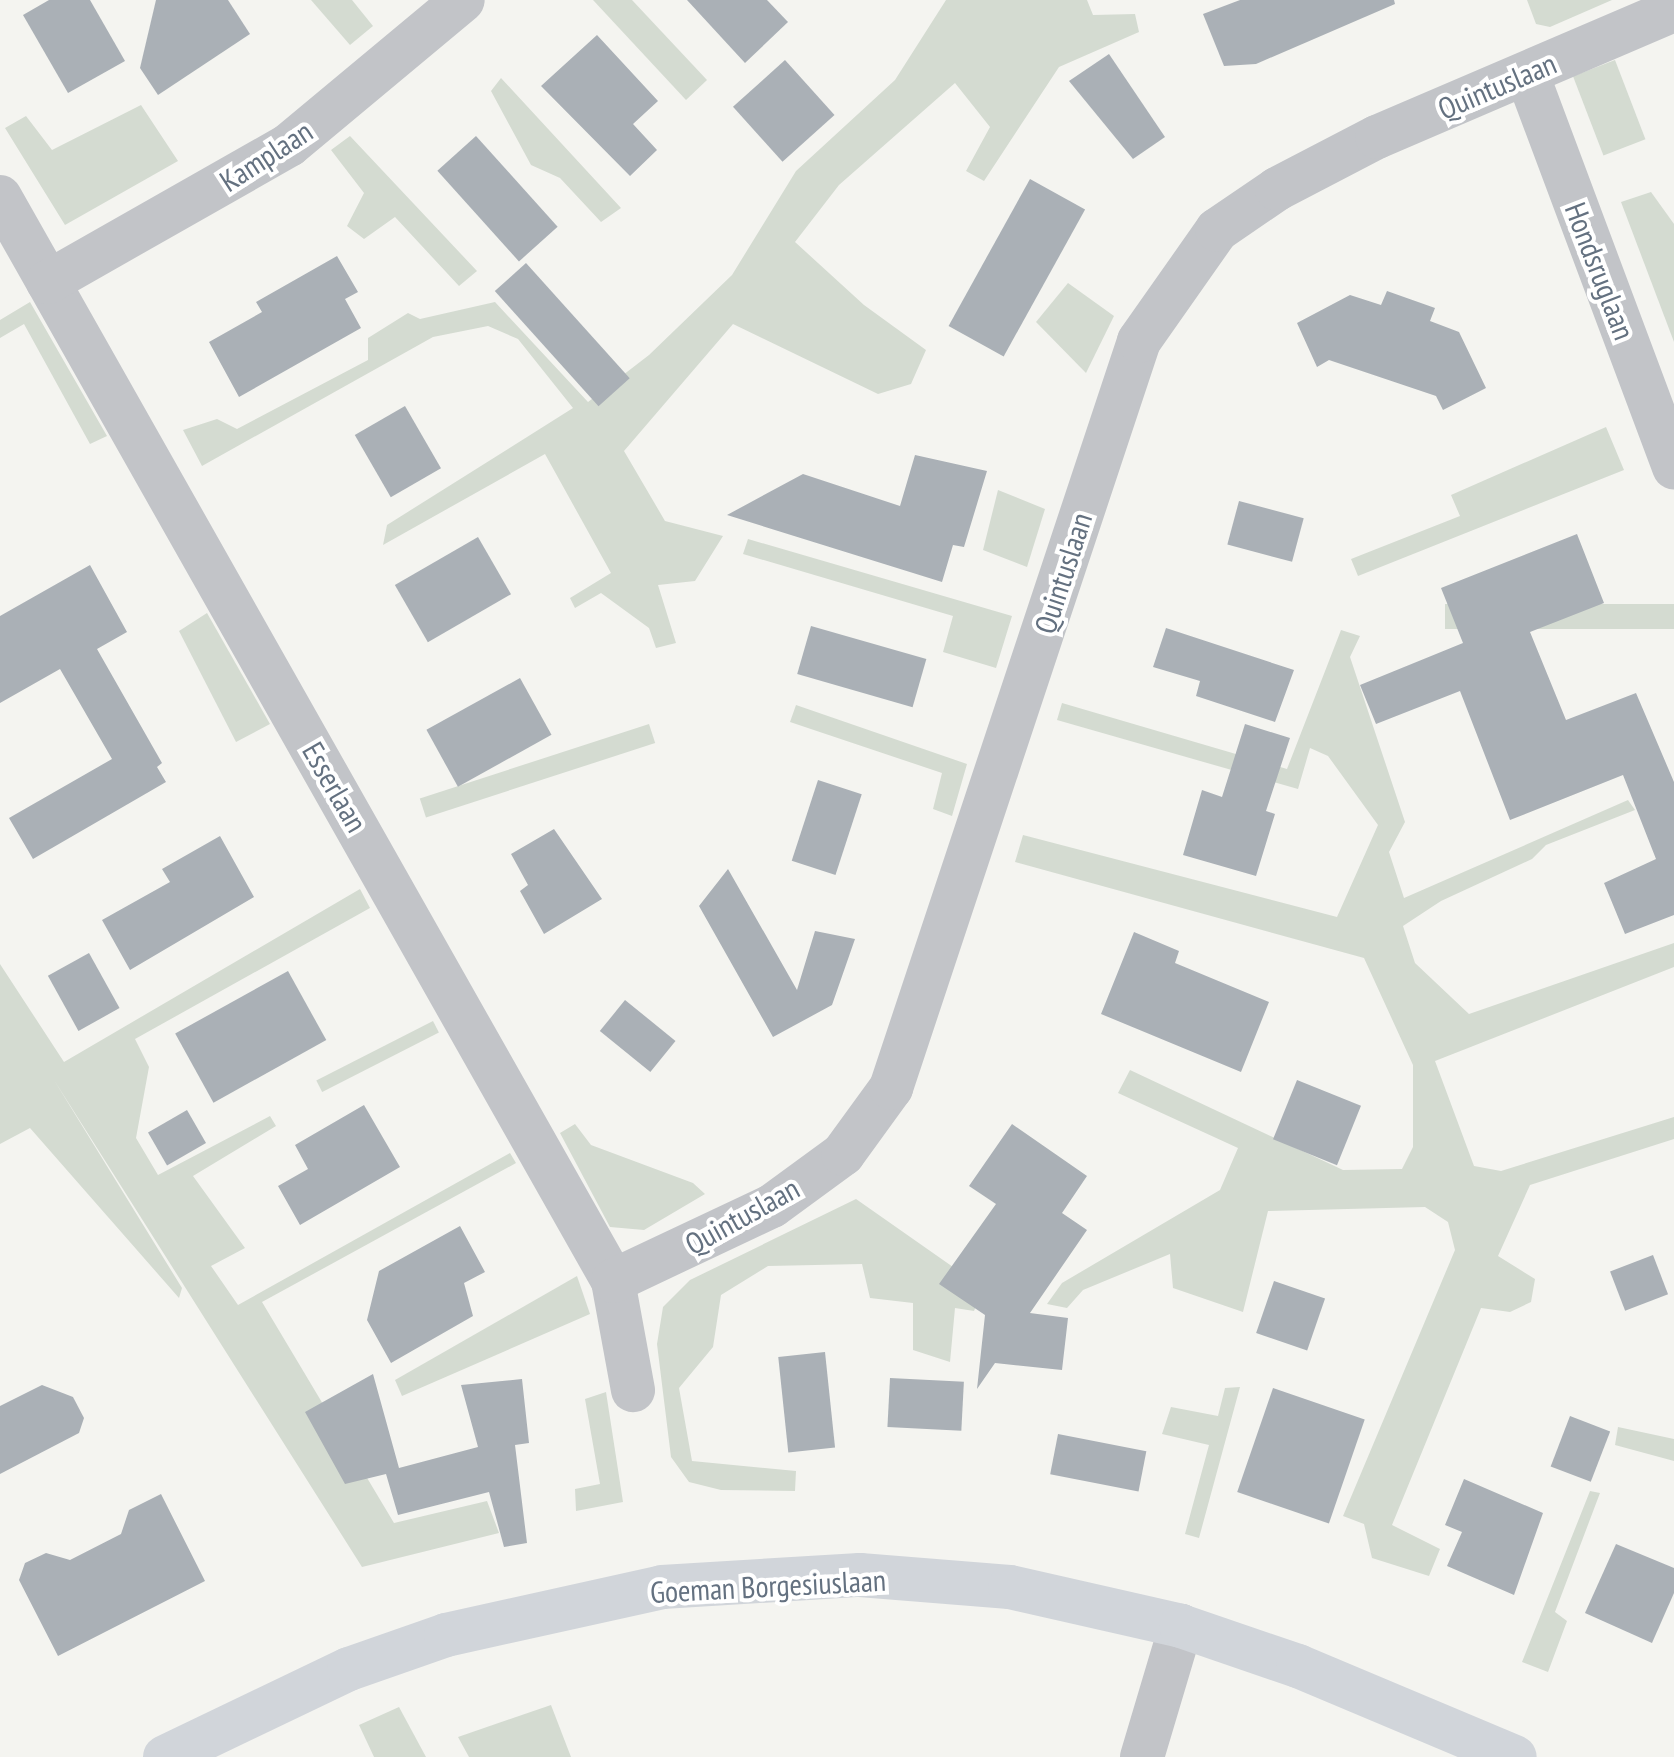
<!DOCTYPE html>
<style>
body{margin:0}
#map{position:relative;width:1674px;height:1757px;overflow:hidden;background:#f4f4f0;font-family:"PT Sans Narrow",sans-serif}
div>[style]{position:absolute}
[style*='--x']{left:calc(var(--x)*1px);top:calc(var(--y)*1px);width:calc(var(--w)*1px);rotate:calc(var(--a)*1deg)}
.green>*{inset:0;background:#d4dbd1;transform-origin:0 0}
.building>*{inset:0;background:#aab0b6;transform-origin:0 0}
.street>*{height:44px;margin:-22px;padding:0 22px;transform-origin:22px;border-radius:22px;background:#c2c4c8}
.secondary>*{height:44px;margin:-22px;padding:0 22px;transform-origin:22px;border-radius:22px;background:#d1d5da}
span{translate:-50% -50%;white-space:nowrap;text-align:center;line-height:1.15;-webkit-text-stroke:8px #fff;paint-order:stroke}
.street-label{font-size:30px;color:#647180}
</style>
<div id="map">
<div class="green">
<div style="clip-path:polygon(311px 0,352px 0,373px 26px,350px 45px)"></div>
<div style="clip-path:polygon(593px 0,632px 0,707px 80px,686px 100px)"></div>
<div style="clip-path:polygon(946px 0,1087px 0,1093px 15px,1135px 14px,1139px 32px,1059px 67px,984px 181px,966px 171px,990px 127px,955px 83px,839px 185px,795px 242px,864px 305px,926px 350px,911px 384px,878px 394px,733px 324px,624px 451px,665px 521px,723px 536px,695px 581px,658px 585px,676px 643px,656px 648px,649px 628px,601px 593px,575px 608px,570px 598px,611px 573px,545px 454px,383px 545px,387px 525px,573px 408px,518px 339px,488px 326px,433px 337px,202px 466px,183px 430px,217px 419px,237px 429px,368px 360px,368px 338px,408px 313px,420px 319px,495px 302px,588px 402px,649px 355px,732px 275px,796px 171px,895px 80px)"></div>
<div style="clip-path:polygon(1527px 0,1612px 0,1550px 27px,1536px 24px)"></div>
<div style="left:1615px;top:60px;width:85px;height:45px;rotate:69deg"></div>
<div style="clip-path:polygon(501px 78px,621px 208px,601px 222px,560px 178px,531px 165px,491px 91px)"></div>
<div style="clip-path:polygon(141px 105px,178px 161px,65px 225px,5px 128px,26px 116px,52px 150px)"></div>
<div style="clip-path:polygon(350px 136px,477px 271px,459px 286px,395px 217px,364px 239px,347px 226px,364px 193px,331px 150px)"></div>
<div style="clip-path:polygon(1651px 192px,1674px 224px,1674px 342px,1621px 202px)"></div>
<div style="clip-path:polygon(1068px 283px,1114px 316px,1086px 373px,1036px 322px)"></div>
<div style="clip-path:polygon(30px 302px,107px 436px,90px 444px,24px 324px,0 338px,0 320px)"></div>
<div style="clip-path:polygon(1606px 427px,1624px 470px,1358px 576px,1351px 559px,1460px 516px,1451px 495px)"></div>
<div style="clip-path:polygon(998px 490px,1045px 509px,1027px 567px,983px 550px)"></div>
<div style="clip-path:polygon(748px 539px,1012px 616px,996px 668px,943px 652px,953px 616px,743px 554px)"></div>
<div style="left:1674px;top:604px;width:25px;height:229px;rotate:90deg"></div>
<div style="clip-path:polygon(207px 613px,270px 724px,236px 742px,179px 631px)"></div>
<div style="clip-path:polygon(1341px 630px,1360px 636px,1350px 657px,1405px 822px,1389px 852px,1404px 898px,1628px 800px,1635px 810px,1546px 845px,1532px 859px,1441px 901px,1403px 926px,1415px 963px,1469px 1014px,1674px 943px,1674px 967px,1435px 1061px,1474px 1166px,1501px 1171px,1674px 1117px,1674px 1139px,1530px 1185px,1498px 1256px,1535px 1279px,1531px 1302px,1510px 1312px,1481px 1308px,1392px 1525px,1440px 1549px,1429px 1576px,1372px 1558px,1364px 1524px,1343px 1516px,1455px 1250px,1448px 1222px,1425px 1207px,1268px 1211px,1243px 1312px,1173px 1288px,1170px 1254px,1083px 1290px,1067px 1308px,1047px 1304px,1062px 1283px,1220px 1190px,1238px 1148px,1118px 1093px,1130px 1070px,1343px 1170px,1402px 1169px,1413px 1147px,1413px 1065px,1364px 958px,1015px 862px,1023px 835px,1337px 917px,1378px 825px,1328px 756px,1310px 748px,1298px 789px,1057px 720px,1062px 703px,1287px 769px)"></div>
<div style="clip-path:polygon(796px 705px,967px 764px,952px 816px,933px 809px,942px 773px,790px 722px)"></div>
<div style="left:649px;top:724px;width:20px;height:241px;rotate:72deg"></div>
<div style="clip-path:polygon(360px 889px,370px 908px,135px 1039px,149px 1067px,136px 1138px,158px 1175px,270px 1116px,276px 1126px,193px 1176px,245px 1248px,211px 1266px,238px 1305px,510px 1153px,516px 1163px,262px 1302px,394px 1523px,487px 1501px,499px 1533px,362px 1567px,54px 1080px,182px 1288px,179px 1298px,30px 1128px,0 1144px,0 964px,64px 1062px)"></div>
<div style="left:433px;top:1021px;width:13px;height:131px;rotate:63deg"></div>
<div style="clip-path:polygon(575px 1124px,591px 1145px,693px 1183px,705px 1194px,644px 1230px,610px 1227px,560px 1133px)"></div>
<div style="clip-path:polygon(856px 1199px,983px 1288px,974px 1311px,955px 1308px,950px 1362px,913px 1350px,913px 1303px,870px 1298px,862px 1264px,768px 1266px,721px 1295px,713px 1347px,679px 1388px,692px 1461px,796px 1471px,795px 1491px,721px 1490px,689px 1482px,671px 1457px,657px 1344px,663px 1307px,690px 1280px)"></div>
<div style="clip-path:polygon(577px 1276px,590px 1314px,402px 1396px,395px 1380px)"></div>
<div style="clip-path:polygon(1240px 1387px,1199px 1538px,1185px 1534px,1209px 1445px,1162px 1434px,1171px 1407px,1218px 1416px,1225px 1388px)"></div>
<div style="clip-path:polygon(606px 1392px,623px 1502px,576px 1511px,575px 1489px,600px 1484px,585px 1399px)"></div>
<div style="clip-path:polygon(1618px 1427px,1674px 1439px,1674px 1461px,1615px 1445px)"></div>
<div style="clip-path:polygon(1590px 1491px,1600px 1493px,1555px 1612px,1567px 1621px,1548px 1672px,1522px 1662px)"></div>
<div style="clip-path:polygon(551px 1705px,571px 1757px,469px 1757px,458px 1737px)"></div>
<div style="clip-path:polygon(399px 1707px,426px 1757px,374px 1757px,359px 1725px)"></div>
</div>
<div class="building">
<div style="clip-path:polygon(49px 0,90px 0,125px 61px,68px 93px,23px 15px)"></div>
<div style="clip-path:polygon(156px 0,228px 0,250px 34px,158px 95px,140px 68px)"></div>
<div style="clip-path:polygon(687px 0,767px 0,788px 22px,745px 63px)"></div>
<div style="clip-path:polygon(1240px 0,1394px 0,1395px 4px,1256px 64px,1224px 66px,1203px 14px)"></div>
<div style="clip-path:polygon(597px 35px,658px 101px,633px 124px,657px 150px,630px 176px,541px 86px)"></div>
<div style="clip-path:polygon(1109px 54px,1165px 137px,1133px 159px,1069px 81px)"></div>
<div style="left:785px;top:60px;width:74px;height:70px;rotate:48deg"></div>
<div style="left:476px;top:136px;width:122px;height:52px;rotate:48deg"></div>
<div style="left:1030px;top:179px;width:63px;height:168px;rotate:29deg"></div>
<div style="clip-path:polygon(337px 256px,358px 292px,345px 299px,361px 328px,239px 397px,209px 342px,262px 312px,256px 302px)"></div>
<div style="left:526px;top:263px;width:155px;height:42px;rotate:48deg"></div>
<div style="clip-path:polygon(1387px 291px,1435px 308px,1430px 321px,1459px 332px,1486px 388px,1443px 410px,1436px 396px,1329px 360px,1317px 367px,1297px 323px,1350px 295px,1381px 305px)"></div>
<div style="left:405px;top:406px;width:72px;height:58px;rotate:60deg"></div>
<div style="clip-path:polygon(915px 455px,987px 471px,964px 547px,953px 545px,942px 582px,727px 515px,803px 474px,900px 506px)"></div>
<div style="left:1239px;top:501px;width:67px;height:45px;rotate:15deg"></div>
<div style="clip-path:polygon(1577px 534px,1604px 603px,1530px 632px,1566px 720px,1636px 693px,1674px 782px,1674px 915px,1625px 934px,1604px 883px,1656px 859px,1623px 775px,1510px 820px,1460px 691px,1376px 724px,1360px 685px,1463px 643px,1441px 588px)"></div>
<div style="left:478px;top:537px;width:66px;height:96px;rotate:60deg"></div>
<div style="clip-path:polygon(90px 565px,127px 632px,97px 649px,162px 763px,157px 767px,166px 782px,33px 859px,9px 818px,112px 759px,60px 669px,0 703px,0 616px)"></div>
<div style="left:811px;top:626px;width:120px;height:50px;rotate:16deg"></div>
<div style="clip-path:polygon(1166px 628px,1294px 670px,1275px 722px,1196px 696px,1200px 681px,1153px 667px)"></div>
<div style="left:520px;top:678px;width:65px;height:107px;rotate:61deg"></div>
<div style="clip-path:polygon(1245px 724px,1290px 738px,1266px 811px,1275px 814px,1256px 876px,1183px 855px,1202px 790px,1222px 797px)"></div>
<div style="left:818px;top:780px;width:46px;height:85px;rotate:18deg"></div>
<div style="clip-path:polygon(554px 829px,602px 899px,544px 934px,520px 891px,528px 885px,511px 854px)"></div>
<div style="clip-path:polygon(220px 836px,254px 897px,130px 970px,102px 920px,170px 882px,162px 869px)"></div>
<div style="clip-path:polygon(728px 869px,797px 990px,815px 931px,855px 939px,832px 1005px,773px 1037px,699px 906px)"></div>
<div style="clip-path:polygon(1134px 932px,1179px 951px,1175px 963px,1269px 1002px,1241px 1072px,1101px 1014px)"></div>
<div style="left:89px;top:953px;width:63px;height:47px;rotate:61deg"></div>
<div style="left:288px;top:971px;width:79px;height:129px;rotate:61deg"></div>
<div style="left:625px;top:1000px;width:65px;height:40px;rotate:39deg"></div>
<div style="left:1297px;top:1080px;width:69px;height:64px;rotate:22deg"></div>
<div style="clip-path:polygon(364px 1105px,400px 1167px,300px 1225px,278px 1186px,308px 1169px,295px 1145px)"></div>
<div style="left:187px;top:1110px;width:38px;height:45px;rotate:60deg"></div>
<div style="clip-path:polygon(1012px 1124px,1087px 1176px,1062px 1213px,1087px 1230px,1030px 1313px,1068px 1318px,1062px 1370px,995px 1363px,977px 1389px,985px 1315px,939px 1284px,996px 1204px,969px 1186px)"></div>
<div style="clip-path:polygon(460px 1226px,485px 1272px,464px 1283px,473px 1316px,391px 1363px,367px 1320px,379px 1271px)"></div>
<div style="left:1653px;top:1255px;width:42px;height:46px;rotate:69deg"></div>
<div style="left:1274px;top:1281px;width:54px;height:55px;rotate:19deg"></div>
<div style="left:825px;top:1352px;width:96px;height:47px;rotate:84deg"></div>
<div style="clip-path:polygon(373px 1374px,399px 1468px,478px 1447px,461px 1385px,522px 1379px,529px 1443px,515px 1445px,527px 1543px,504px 1547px,489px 1492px,398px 1515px,386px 1474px,345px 1484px,305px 1412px)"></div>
<div style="left:890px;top:1378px;width:74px;height:49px;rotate:3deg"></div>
<div style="clip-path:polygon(42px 1385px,73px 1397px,84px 1418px,79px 1433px,0 1474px,0 1406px)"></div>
<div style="left:1273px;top:1388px;width:97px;height:110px;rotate:19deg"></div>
<div style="left:1570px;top:1416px;width:43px;height:54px;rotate:21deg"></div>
<div style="left:1058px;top:1434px;width:90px;height:41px;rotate:11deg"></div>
<div style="clip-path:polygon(1464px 1479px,1543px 1513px,1514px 1595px,1447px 1566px,1462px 1532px,1445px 1525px)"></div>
<div style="clip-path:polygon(161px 1494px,205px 1581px,58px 1656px,19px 1580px,25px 1563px,46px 1553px,70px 1560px,121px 1534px,129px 1510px)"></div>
<div style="clip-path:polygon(1616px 1544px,1674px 1568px,1674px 1593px,1652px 1643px,1585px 1613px)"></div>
</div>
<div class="street">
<div style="--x:1527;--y:74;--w:420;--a:69.5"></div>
<div style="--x:0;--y:197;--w:1245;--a:60.51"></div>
<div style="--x:613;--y:1281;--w:111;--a:79.6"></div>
<div style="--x:48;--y:282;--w:277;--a:-29.6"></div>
<div style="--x:289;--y:145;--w:226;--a:-39.8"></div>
<div style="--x:613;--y:1281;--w:176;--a:-25.3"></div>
<div style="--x:772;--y:1206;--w:88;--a:-36.2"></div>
<div style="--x:843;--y:1154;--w:82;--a:-54"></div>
<div style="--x:891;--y:1088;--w:787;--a:-71.63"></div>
<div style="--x:1139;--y:341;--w:136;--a:-54.9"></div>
<div style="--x:1217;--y:230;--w:73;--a:-34.3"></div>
<div style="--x:1277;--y:189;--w:113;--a:-27.5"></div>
<div style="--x:1377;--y:137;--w:323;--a:-23.2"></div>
<div style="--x:1142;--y:1757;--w:137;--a:-73.4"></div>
</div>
<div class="secondary">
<div style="--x:165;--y:1757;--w:204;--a:-25.6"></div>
<div style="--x:349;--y:1669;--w:103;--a:-19.3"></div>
<div style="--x:446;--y:1635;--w:221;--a:-12.5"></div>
<div style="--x:662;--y:1587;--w:198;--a:-3.5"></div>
<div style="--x:860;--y:1575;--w:150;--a:4.6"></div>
<div style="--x:1010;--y:1587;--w:175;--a:12.8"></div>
<div style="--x:1181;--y:1626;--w:124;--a:18.9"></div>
<div style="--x:1298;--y:1666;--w:235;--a:22.8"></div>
</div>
<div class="street-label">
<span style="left:1497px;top:86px;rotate:-23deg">Quintuslaan</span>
<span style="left:266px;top:156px;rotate:-33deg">Kamplaan</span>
<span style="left:1600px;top:271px;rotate:69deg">Hondsruglaan</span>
<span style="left:1063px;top:573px;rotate:-72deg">Quintuslaan</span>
<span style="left:335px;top:787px;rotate:60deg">Esserlaan</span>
<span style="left:742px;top:1216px;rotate:-29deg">Quintuslaan</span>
<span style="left:768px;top:1586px;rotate:-3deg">Goeman Borgesiuslaan</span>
</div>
</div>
